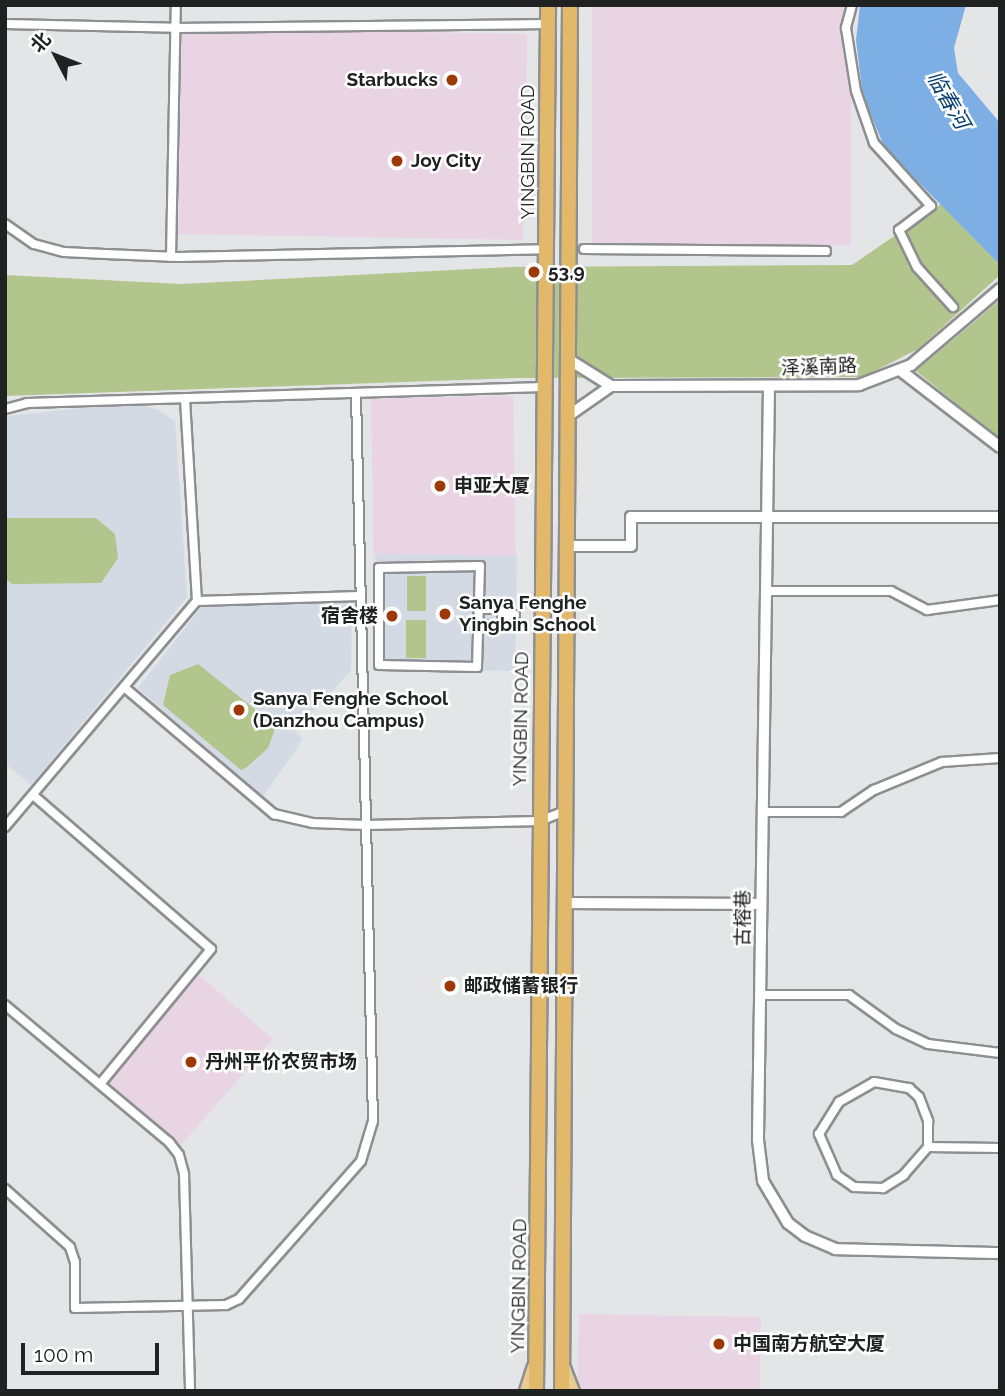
<!DOCTYPE html>
<meta charset="utf-8">
<style>
body{margin:0}
#map{position:relative;width:1005px;height:1396px;overflow:hidden;background:#e3e5e7;font-family:Raleway,"Noto Sans SC",sans-serif}
div>[style]{position:absolute}
[style*='--x']{left:calc(var(--x)*1px);top:calc(var(--y)*1px);width:calc(var(--w)*1px);rotate:calc(var(--a)*1deg)}
.commercial>*{inset:0;background:#e8d4e2;transform-origin:0 0}
.built>*{inset:0;background:#d4dae3;transform-origin:0 0}
.green>*{inset:0;background:#b1c58c;transform-origin:0 0}
.water>*{inset:0;background:#7dafe4}
.roads{filter:drop-shadow(2px 0 #8d8f91) drop-shadow(-2px 0 #8d8f91) drop-shadow(0 2px #8d8f91) drop-shadow(0 -2px #8d8f91)}
.minor>*{height:8px;margin:-4px;padding:0 4px;transform-origin:4px;border-radius:4px;background:#fff}
.tertiary>*{height:10px;margin:-5px;padding:0 5px;transform-origin:5px;border-radius:5px;background:#fff}
.primary>*{height:12px;margin:-6px;padding:0 6px;transform-origin:6px;border-radius:6px;background:#e9ca90}
.trunk>*{height:14px;margin:-7px;padding:0 7px;transform-origin:7px;border-radius:7px;background:#e2b86b}
.dots>*{width:19px;height:19px;translate:-50% -50%;box-sizing:border-box;border:4px solid #fff;border-radius:50%}
span{translate:-50% -50%;white-space:nowrap;text-align:center;line-height:1.15;-webkit-text-stroke:5px #fff;paint-order:stroke}
.poi-label{font-size:19px;color:#202121;font-weight:700}
.right{translate:-100% -50%;text-align:right}
.left{translate:0 -50%;text-align:left}
.street-label{font-size:19px;color:#202121}
.water-label{font-size:21px;color:#094272;font-style:italic}
.frame{position:absolute;inset:0;border:7px solid #202121;pointer-events:none}
.north{position:absolute;left:21px;top:21px;width:70px;height:70px;-webkit-text-stroke:5px #fff;paint-order:stroke;rotate:312deg;font-size:19px;font-weight:700;line-height:28px;text-align:center;color:#202121}
.north::after{content:'';display:block;margin:auto;width:24px;height:32px;background:#202121;clip-path:polygon(50% 0,100% 100%,50% 72%,0 100%)}
.scale{position:absolute;left:21px;top:1343px;width:138px;height:32px;box-sizing:border-box;border:4px solid #202121;border-top:0;padding-left:9px;font-size:21px;line-height:24px;white-space:nowrap;color:#202121;-webkit-text-stroke:5px #fff;paint-order:stroke}
</style>
<div id="map">
<div class="commercial">
<div style="left:592px;top:5px;width:259px;height:240px"></div>
<div style="left:527px;top:34px;width:206px;height:345px;rotate:91deg"></div>
<div style="left:513px;top:396px;width:160px;height:142px;rotate:89deg"></div>
<div style="left:199px;top:975px;width:98px;height:140px;rotate:41deg"></div>
<div style="left:579px;top:1314px;width:182px;height:77px;rotate:1deg"></div>
</div>
<div class="built">
<div style="clip-path:polygon(134px 403px,159px 410px,175px 421px,187px 597px,31px 785px,5px 763px,5px 416px)"></div>
<div style="left:517px;top:556px;width:115px;height:141px;rotate:91deg"></div>
<div style="clip-path:polygon(336px 602px,347px 603px,352px 610px,351px 671px,295px 731px,303px 739px,262px 798px,138px 688px,203px 605px)"></div>
</div>
<div class="green">
<div style="clip-path:polygon(941px 204px,1000px 265px,1000px 275px,918px 349px,863px 377px,514px 378px,5px 396px,5px 275px,182px 284px,510px 267px,852px 265px)"></div>
<div style="clip-path:polygon(1000px 300px,1000px 439px,916px 371px)"></div>
<div style="clip-path:polygon(5px 518px,96px 518px,115px 534px,118px 558px,101px 583px,12px 584px,5px 578px)"></div>
<div style="left:407px;top:576px;width:19px;height:35px"></div>
<div style="left:426px;top:620px;width:38px;height:20px;rotate:90deg"></div>
<div style="clip-path:polygon(198px 664px,276px 726px,268px 748px,247px 767px,241px 770px,163px 705px,170px 675px)"></div>
</div>
<div class="water">
<div style="clip-path:polygon(860px 5px,966px 5px,954px 48px,958px 73px,1000px 123px,1000px 265px,885px 148px,863px 97px,856px 40px)"></div>
</div>
<div class="roads">
<div class="minor">
<div style="--x:852;--y:5;--w:24;--a:105"></div>
<div style="--x:846;--y:28;--w:64;--a:81"></div>
<div style="--x:856;--y:91;--w:55;--a:70.9"></div>
<div style="--x:874;--y:143;--w:85;--a:47.9"></div>
<div style="--x:931;--y:206;--w:40;--a:143"></div>
<div style="--x:899;--y:230;--w:41;--a:64.1"></div>
<div style="--x:917;--y:267;--w:54;--a:48"></div>
<div style="--x:5;--y:24;--w:170;--a:1.3"></div>
<div style="--x:175;--y:28;--w:373;--a:-0.6"></div>
<div style="--x:5;--y:224;--w:35;--a:35"></div>
<div style="--x:34;--y:244;--w:31;--a:15"></div>
<div style="--x:64;--y:252;--w:41;--a:2.8"></div>
<div style="--x:105;--y:254;--w:73;--a:2.4"></div>
<div style="--x:178;--y:257;--w:368;--a:-1.2"></div>
<div style="--x:584;--y:249;--w:242;--a:0.5"></div>
<div style="--x:171;--y:257;--w:252;--a:-88.9"></div>
<div style="--x:5;--y:409;--w:23;--a:-15"></div>
<div style="--x:27;--y:403;--w:517;--a:-1.77"></div>
<div style="--x:480;--y:566;--w:101;--a:91.7"></div>
<div style="--x:477;--y:667;--w:98;--a:-178.8"></div>
<div style="--x:379;--y:665;--w:97;--a:-90"></div>
<div style="--x:379;--y:568;--w:101;--a:-1.1"></div>
<div style="--x:766;--y:591;--w:125;--a:0"></div>
<div style="--x:891;--y:591;--w:41;--a:27.8"></div>
<div style="--x:927;--y:610;--w:74;--a:-7.8"></div>
<div style="--x:197;--y:601;--w:163;--a:-1.8"></div>
<div style="--x:480;--y:609;--w:22;--a:0"></div>
<div style="--x:502;--y:609;--w:6;--a:90"></div>
<div style="--x:502;--y:615;--w:13;--a:0"></div>
<div style="--x:479;--y:626;--w:23;--a:-2"></div>
<div style="--x:502;--y:625;--w:10;--a:-90"></div>
<div style="--x:124;--y:687;--w:197;--a:40.3"></div>
<div style="--x:274;--y:814;--w:39;--a:13"></div>
<div style="--x:312;--y:823;--w:54;--a:2.1"></div>
<div style="--x:366;--y:825;--w:174;--a:-1.3"></div>
<div style="--x:540;--y:821;--w:27;--a:-22"></div>
<div style="--x:33;--y:795;--w:235;--a:40.9"></div>
<div style="--x:211;--y:949;--w:175;--a:129.4"></div>
<div style="--x:763;--y:812;--w:78;--a:0"></div>
<div style="--x:841;--y:812;--w:40;--a:-34"></div>
<div style="--x:874;--y:790;--w:74;--a:-22.4"></div>
<div style="--x:942;--y:762;--w:58;--a:-3.9"></div>
<div style="--x:5;--y:827;--w:297;--a:-49.7"></div>
<div style="--x:197;--y:601;--w:203;--a:-93.4"></div>
<div style="--x:760;--y:995;--w:89;--a:0"></div>
<div style="--x:849;--y:995;--w:58;--a:35.9"></div>
<div style="--x:896;--y:1029;--w:35;--a:25"></div>
<div style="--x:928;--y:1044;--w:73;--a:7.1"></div>
<div style="--x:5;--y:1005;--w:214;--a:39.9"></div>
<div style="--x:169;--y:1142;--w:16;--a:52"></div>
<div style="--x:179;--y:1155;--w:20;--a:75"></div>
<div style="--x:184;--y:1174;--w:217;--a:88.4"></div>
<div style="--x:874;--y:1082;--w:36;--a:10"></div>
<div style="--x:909;--y:1088;--w:13;--a:42"></div>
<div style="--x:919;--y:1097;--w:26;--a:69"></div>
<div style="--x:928;--y:1121;--w:26;--a:90"></div>
<div style="--x:928;--y:1147;--w:37;--a:131"></div>
<div style="--x:904;--y:1175;--w:25;--a:148"></div>
<div style="--x:883;--y:1188;--w:29;--a:-178"></div>
<div style="--x:854;--y:1187;--w:21;--a:-145"></div>
<div style="--x:837;--y:1175;--w:45;--a:-113.7"></div>
<div style="--x:819;--y:1134;--w:38;--a:-58"></div>
<div style="--x:839;--y:1102;--w:40;--a:-29.7"></div>
<div style="--x:928;--y:1147;--w:72;--a:0.8"></div>
<div style="--x:5;--y:1189;--w:87;--a:41.7"></div>
<div style="--x:70;--y:1247;--w:16;--a:72"></div>
<div style="--x:75;--y:1262;--w:46;--a:90"></div>
<div style="--x:75;--y:1308;--w:151;--a:-1.1"></div>
<div style="--x:226;--y:1305;--w:14;--a:-25"></div>
<div style="--x:239;--y:1299;--w:184;--a:-48.5"></div>
<div style="--x:361;--y:1161;--w:42;--a:-73.3"></div>
<div style="--x:373;--y:1121;--w:727;--a:-91.34"></div>
</div>
<div class="tertiary">
<div style="--x:568;--y:359;--w:51;--a:32.1"></div>
<div style="--x:611;--y:386;--w:52;--a:145.1"></div>
<div style="--x:900;--y:370;--w:126;--a:37.6"></div>
<div style="--x:611;--y:386;--w:248;--a:-0.2"></div>
<div style="--x:859;--y:385;--w:56;--a:-21"></div>
<div style="--x:911;--y:365;--w:117;--a:-40.5"></div>
<div style="--x:769;--y:387;--w:753;--a:90.84"></div>
<div style="--x:758;--y:1140;--w:41;--a:83"></div>
<div style="--x:763;--y:1181;--w:49;--a:59.2"></div>
<div style="--x:788;--y:1223;--w:21;--a:37"></div>
<div style="--x:805;--y:1236;--w:33;--a:23"></div>
<div style="--x:835;--y:1249;--w:165;--a:1.4"></div>
<div style="--x:567;--y:546;--w:64;--a:0"></div>
<div style="--x:631;--y:546;--w:29;--a:-90"></div>
<div style="--x:631;--y:517;--w:369;--a:0"></div>
<div style="--x:565;--y:903;--w:196;--a:0.3"></div>
</div>
<div class="primary">
<div style="--x:564;--y:1368;--w:25;--a:69"></div>
<div style="--x:526;--y:1391;--w:25;--a:-72"></div>
</div>
<div class="trunk">
<div style="--x:536;--y:1391;--w:1386;--a:-89.5"></div>
<div style="--x:562;--y:1391;--w:1386;--a:-89.67"></div>
</div>
</div>
<div class="dots">
<div style="left:452px;top:80px;background:#9d3807"></div>
<div style="left:397px;top:161px;background:#9d3807"></div>
<div style="left:534px;top:272px;background:#9d3807"></div>
<div style="left:440px;top:486px;background:#9d3807"></div>
<div style="left:445px;top:614px;background:#9d3807"></div>
<div style="left:392px;top:616px;background:#9d3807"></div>
<div style="left:239px;top:710px;background:#9d3807"></div>
<div style="left:450px;top:986px;background:#9d3807"></div>
<div style="left:191px;top:1062px;background:#9d3807"></div>
<div style="left:719px;top:1344px;background:#9d3807"></div>
</div>
<div class="poi-label">
<span class="right" style="left:438px;top:80px">Starbucks</span>
<span class="left" style="left:411px;top:161px">Joy City</span>
<span class="left" style="left:548px;top:272px">53,9</span>
<span class="left" style="left:454px;top:486px">申亚大厦</span>
<span class="left" style="left:459px;top:614px">Sanya Fenghe<br>Yingbin School</span>
<span class="right" style="left:378px;top:616px">宿舍楼</span>
<span class="left" style="left:253px;top:710px">Sanya Fenghe School<br>(Danzhou Campus)</span>
<span class="left" style="left:464px;top:986px">邮政储蓄银行</span>
<span class="left" style="left:205px;top:1062px">丹州平价农贸市场</span>
<span class="left" style="left:733px;top:1344px">中国南方航空大厦</span>
</div>
<div class="street-label">
<span style="left:528px;top:152px;rotate:-90deg">YINGBIN ROAD</span>
<span style="left:819px;top:367px;rotate:-2deg">泽溪南路</span>
<span style="left:521px;top:719px;rotate:-89deg">YINGBIN ROAD</span>
<span style="left:743px;top:918px;rotate:-89deg">古榕巷</span>
<span style="left:519px;top:1286px;rotate:-89deg">YINGBIN ROAD</span>
</div>
<div class="water-label">
<span style="left:948px;top:100px;rotate:60deg">临春河</span>
</div>
<div class="frame"></div>
<div class="north">北</div>
<div class="scale">100 m</div>
</div>
